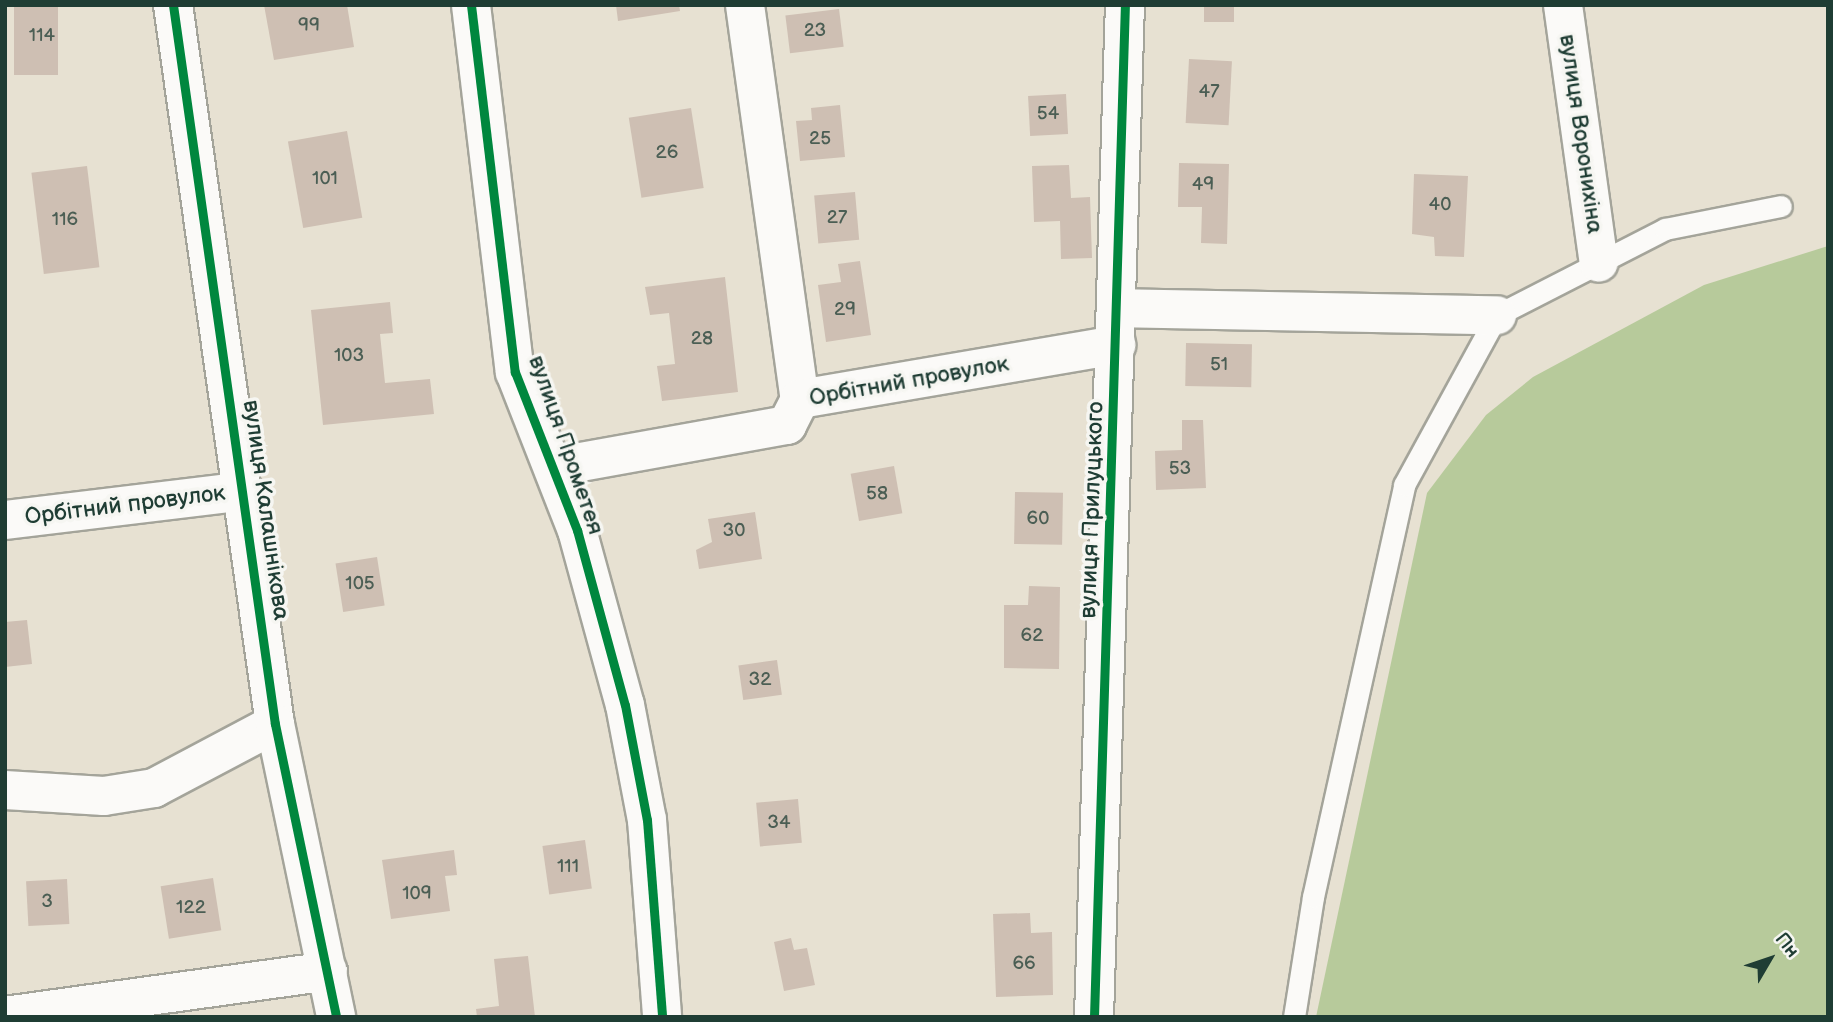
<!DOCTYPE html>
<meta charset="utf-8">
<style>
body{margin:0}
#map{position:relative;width:1833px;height:1022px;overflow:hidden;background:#e7e1d2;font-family:"Balsamiq Sans",sans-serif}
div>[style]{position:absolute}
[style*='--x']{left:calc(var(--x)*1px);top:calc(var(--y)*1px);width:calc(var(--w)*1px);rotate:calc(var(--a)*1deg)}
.forest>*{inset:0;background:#b7ca9b}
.building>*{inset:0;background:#cebfb3;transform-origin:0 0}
.roads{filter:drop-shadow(2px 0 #a4a49a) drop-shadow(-2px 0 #a4a49a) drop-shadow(0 2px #a4a49a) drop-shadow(0 -2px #a4a49a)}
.lane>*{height:21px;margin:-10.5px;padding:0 10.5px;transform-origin:10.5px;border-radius:10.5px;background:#fbfaf8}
.street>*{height:38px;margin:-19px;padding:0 19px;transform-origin:19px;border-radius:19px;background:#fbfaf8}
.secondary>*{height:38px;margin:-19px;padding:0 19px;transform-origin:19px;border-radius:19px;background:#fbfaf8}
.cycleway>*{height:9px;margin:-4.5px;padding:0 4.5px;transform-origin:4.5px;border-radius:4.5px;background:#00873e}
span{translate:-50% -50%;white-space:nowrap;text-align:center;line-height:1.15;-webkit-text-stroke:7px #f6f6f2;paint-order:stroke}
.number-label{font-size:19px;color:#4b5e54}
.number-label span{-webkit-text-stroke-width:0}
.street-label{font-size:23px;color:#1f3d34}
.frame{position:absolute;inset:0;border:7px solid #1f3d34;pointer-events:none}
.north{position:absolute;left:1735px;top:924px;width:70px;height:70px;-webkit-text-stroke:5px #f6f6f2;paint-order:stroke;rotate:51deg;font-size:19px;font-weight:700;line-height:28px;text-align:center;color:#1f3d34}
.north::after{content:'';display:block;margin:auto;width:24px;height:32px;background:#1f3d34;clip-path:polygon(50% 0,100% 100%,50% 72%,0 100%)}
</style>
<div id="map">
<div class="forest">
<div style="clip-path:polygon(1828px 246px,1828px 1017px,1316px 1017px,1427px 493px,1486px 415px,1533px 377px,1704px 285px)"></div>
</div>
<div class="building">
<div style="left:14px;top:5px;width:44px;height:70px"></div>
<div style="clip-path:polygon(264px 5px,347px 5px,354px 47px,274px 60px)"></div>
<div style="clip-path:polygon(616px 5px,679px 5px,680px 11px,618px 21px)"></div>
<div style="left:1204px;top:5px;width:30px;height:17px"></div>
<div style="left:839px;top:9px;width:38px;height:54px;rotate:83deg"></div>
<div style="left:1189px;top:59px;width:43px;height:64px;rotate:3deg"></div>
<div style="left:1066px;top:94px;width:40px;height:38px;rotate:87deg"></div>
<div style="clip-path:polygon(840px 105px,845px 157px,800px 161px,796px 121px,812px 120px,811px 108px)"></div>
<div style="left:691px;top:108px;width:81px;height:63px;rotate:81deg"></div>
<div style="left:347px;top:131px;width:88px;height:60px;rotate:80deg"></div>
<div style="clip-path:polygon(1179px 163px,1229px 164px,1227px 244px,1201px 243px,1202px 207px,1178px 207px)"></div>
<div style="clip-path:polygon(1069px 165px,1071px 198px,1090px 197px,1092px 258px,1061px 259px,1060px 221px,1034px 222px,1032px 166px)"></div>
<div style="left:87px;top:166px;width:102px;height:56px;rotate:83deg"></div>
<div style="clip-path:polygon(1414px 174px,1468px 176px,1464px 257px,1435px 256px,1434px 237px,1412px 234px)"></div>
<div style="left:855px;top:192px;width:48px;height:41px;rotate:85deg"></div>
<div style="clip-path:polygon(860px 261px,871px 335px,826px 342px,818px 285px,841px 282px,838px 264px)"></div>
<div style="clip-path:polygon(725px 277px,738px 392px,662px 401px,657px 366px,675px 364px,669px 313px,650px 315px,645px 287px)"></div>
<div style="clip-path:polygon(390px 302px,393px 333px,380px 334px,385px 383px,430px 379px,434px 414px,323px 425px,311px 310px)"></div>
<div style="left:1186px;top:343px;width:66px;height:43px;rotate:1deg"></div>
<div style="clip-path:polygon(1182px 420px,1203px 420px,1206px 488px,1156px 490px,1155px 451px,1182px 450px)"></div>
<div style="left:894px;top:466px;width:48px;height:44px;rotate:80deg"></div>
<div style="left:1015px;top:492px;width:48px;height:52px;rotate:1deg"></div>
<div style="clip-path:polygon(755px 512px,762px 559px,699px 569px,696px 550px,712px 542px,708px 519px)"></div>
<div style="left:377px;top:557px;width:49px;height:42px;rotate:81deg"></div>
<div style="clip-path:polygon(1029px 586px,1060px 587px,1059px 669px,1004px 668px,1004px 605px,1028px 605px)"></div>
<div style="clip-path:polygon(27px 620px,32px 664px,5px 667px,5px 622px)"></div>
<div style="left:777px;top:660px;width:35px;height:39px;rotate:82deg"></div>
<div style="left:798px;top:799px;width:44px;height:42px;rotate:85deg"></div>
<div style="left:585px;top:840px;width:49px;height:43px;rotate:82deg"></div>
<div style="clip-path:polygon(454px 850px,457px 875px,445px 876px,450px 911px,391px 919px,382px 860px)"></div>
<div style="left:213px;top:878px;width:53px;height:53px;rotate:81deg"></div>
<div style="left:67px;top:879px;width:45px;height:41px;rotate:87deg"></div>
<div style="clip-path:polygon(1030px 913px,1031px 933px,1052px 932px,1053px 995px,996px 997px,993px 914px)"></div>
<div style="clip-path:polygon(791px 938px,794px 950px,807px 948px,815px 985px,784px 991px,774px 942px)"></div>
<div style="clip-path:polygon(528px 956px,535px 1017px,477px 1017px,476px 1009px,499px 1006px,494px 959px)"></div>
</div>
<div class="roads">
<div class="lane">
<div style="--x:1294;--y:1017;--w:121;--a:-81"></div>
<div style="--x:1313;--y:897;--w:422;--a:-77.5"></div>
<div style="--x:1404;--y:485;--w:194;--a:-61.3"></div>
<div style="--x:1497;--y:315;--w:189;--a:-27.1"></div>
<div style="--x:1665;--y:229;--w:118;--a:-11.2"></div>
</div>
<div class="street">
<div style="--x:471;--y:5;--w:370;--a:83.2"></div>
<div style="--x:515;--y:372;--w:170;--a:68.6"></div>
<div style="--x:577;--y:530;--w:181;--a:74.7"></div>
<div style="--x:625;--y:705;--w:117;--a:79.2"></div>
<div style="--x:647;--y:820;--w:198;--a:85.6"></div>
<div style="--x:745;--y:5;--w:398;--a:82.1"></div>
<div style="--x:1563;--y:5;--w:260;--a:82.1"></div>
<div style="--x:1117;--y:308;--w:380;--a:1.1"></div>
<div style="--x:800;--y:399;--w:321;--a:-9.7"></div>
<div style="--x:553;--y:467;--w:238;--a:-10.2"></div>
<div style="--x:787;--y:425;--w:29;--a:-63"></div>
<div style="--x:5;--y:520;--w:241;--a:-6.9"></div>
<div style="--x:5;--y:790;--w:99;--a:3.5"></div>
<div style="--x:104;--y:796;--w:51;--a:-9.1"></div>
<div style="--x:154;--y:788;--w:137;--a:-27.9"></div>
<div style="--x:5;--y:1016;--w:326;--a:-7.9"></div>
<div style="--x:1094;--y:1017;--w:1012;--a:-88.25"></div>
</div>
<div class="secondary">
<div style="--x:173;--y:5;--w:726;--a:81.93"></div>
<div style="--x:275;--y:724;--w:299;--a:78.2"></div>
</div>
</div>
<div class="cycleway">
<div style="--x:173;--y:5;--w:726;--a:81.93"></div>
<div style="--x:275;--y:724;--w:299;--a:78.2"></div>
<div style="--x:471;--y:5;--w:370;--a:83.2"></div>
<div style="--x:515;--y:372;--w:170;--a:68.6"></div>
<div style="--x:577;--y:530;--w:181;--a:74.7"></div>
<div style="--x:625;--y:705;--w:117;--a:79.2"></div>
<div style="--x:647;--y:820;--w:198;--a:85.6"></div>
<div style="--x:1094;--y:1017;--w:1012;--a:-88.25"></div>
</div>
<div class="number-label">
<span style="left:309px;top:26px">99</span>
<span style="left:815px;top:31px">23</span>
<span style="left:42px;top:36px">114</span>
<span style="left:1209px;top:92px">47</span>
<span style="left:1048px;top:114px">54</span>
<span style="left:820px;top:139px">25</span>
<span style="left:667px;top:153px">26</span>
<span style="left:325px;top:179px">101</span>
<span style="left:1203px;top:185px">49</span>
<span style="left:1440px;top:205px">40</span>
<span style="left:837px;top:218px">27</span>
<span style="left:65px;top:220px">116</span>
<span style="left:845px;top:310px">29</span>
<span style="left:702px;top:339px">28</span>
<span style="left:349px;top:356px">103</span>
<span style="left:1219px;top:365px">51</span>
<span style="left:1180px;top:469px">53</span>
<span style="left:877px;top:494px">58</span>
<span style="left:1038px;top:519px">60</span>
<span style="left:734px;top:531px">30</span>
<span style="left:360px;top:584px">105</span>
<span style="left:1032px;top:636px">62</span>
<span style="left:760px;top:680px">32</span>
<span style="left:779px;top:823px">34</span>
<span style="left:568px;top:867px">111</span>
<span style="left:417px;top:894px">109</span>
<span style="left:47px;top:902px">3</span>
<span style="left:191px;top:908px">122</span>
<span style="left:1024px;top:964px">66</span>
</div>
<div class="street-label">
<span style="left:1581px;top:134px;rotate:82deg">вулиця Воронихіна</span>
<span style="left:909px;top:381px;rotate:-10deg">Орбітний провулок</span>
<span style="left:566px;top:445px;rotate:71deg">вулиця Прометея</span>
<span style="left:125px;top:505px;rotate:-7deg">Орбітний провулок</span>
<span style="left:266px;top:510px;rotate:82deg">вулиця Калашнікова</span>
<span style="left:1092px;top:510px;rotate:-88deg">вулиця Прилуцького</span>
</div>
<div class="frame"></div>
<div class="north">Пн</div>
</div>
